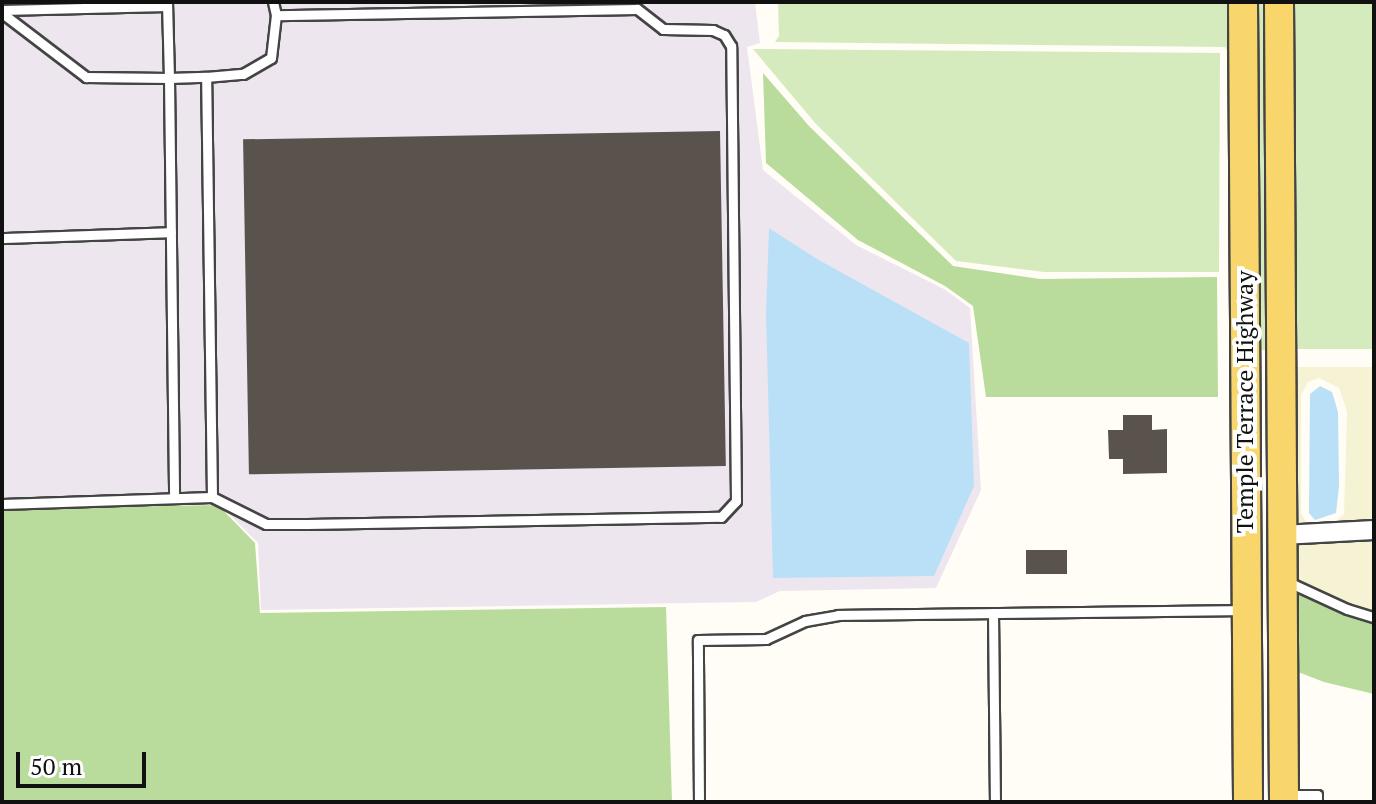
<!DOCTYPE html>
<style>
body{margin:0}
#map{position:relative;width:1376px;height:804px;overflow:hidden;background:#fffdf5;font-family:"PT Serif",serif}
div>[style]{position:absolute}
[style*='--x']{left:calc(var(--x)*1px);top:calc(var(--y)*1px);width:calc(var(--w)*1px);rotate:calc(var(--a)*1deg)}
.industrial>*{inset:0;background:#eee6ef}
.farmland>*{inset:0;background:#f6f3d4}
.green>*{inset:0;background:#d5ebbd;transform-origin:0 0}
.forest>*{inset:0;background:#b9dc9c}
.water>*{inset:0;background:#b9e0f7}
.building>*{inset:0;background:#5a524d;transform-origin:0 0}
.roads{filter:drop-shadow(2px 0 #444) drop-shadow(-2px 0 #444) drop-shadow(0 2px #444) drop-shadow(0 -2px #444)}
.service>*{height:9px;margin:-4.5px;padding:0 4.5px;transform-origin:4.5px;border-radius:4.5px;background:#fff}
.minor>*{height:18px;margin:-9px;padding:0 9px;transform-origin:9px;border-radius:9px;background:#fff}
.primary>*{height:28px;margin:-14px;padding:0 14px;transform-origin:14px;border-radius:14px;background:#f9d66b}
span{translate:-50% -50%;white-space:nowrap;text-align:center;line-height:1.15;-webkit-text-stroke:8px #fff;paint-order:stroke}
.street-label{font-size:24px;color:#111}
.frame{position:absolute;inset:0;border:4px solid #111;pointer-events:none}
.scale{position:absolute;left:16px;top:752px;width:130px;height:36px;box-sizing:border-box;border:4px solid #111;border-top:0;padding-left:10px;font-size:24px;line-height:28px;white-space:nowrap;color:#111;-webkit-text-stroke:6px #fff;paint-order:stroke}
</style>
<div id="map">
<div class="industrial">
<div style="clip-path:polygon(2px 2px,755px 2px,760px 43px,747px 47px,763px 170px,856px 245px,944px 289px,970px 308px,981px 490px,936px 588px,780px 591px,756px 602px,261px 610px,258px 543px,219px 504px,2px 506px)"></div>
</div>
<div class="farmland">
<div style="clip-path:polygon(1291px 367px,1374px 367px,1374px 521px,1333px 524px,1344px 514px,1347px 412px,1339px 388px,1319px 378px,1308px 382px,1301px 395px,1301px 513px,1308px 525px,1293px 526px)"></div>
<div style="clip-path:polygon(1374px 540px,1374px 612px,1293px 603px,1293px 544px)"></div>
</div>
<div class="green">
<div style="clip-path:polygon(778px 2px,1233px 2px,1234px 363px,1229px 363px,1229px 54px,1225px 47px,775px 42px,779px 36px)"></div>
<div style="left:1253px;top:2px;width:16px;height:348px"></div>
<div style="left:1289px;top:2px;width:85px;height:347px"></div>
<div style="clip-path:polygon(753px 49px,1220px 53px,1219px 272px,1044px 272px,956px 261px,816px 124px)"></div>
</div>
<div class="forest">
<div style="clip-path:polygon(763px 73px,809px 126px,953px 266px,1040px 279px,1217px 277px,1218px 397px,986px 397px,973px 306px,945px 286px,858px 240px,766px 163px)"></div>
<div style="clip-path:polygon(218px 505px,255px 543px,260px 613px,666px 607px,672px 802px,2px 802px,2px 509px)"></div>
<div style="clip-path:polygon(1300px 589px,1374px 612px,1374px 694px,1324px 682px,1293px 670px,1293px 603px)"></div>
</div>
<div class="water">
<div style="clip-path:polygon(769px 228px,817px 259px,969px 343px,974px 486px,934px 576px,773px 578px,766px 315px)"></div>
<div style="clip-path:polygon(1320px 386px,1332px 392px,1338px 412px,1339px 486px,1336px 513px,1315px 520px,1309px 513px,1310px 394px)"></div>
</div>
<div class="building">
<div style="left:720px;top:131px;width:335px;height:477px;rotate:89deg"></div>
<div style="clip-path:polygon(1123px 415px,1152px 415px,1152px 430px,1167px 429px,1167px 473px,1123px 474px,1123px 459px,1109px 459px,1108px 430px,1123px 430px)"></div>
<div style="left:1026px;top:550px;width:41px;height:24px"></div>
</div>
<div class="roads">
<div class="service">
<div style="--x:167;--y:2;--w:76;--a:88.5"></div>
<div style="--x:169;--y:78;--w:37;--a:-2"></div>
<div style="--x:2;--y:10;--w:165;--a:-1.4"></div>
<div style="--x:2;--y:13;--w:106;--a:37.3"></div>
<div style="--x:86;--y:77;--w:83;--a:0.7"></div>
<div style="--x:169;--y:78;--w:420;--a:89.3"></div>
<div style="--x:2;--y:238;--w:169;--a:-2"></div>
<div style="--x:212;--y:497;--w:420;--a:-90.8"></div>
<div style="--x:206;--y:77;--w:37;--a:-5"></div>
<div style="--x:243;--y:74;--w:32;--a:-30"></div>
<div style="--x:271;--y:58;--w:43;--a:-83.4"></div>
<div style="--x:276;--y:15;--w:13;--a:-103"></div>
<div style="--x:2;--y:504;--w:210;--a:-1.9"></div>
<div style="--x:212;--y:497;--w:60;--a:26.6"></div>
<div style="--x:266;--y:524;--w:41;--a:0"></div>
<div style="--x:307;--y:524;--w:414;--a:-1"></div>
<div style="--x:721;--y:517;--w:22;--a:-47"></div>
<div style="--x:736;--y:501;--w:455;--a:-90.6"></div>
<div style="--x:731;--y:46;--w:13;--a:-122"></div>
<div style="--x:724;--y:35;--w:12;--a:-156"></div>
<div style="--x:713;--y:30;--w:50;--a:-178.9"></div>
<div style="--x:663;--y:29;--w:33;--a:-142"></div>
<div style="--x:637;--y:9;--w:361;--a:179"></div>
<div style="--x:1286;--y:581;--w:67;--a:24.7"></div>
<div style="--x:1347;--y:609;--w:28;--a:17"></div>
<div style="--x:993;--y:613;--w:189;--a:89.4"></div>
<div style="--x:1288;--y:795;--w:29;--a:0"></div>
<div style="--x:1317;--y:795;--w:7;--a:90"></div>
<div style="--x:699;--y:802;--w:162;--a:-90.4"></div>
<div style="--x:698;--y:640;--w:68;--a:-0.8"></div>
<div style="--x:766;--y:639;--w:43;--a:-24.8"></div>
<div style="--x:805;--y:621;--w:34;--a:-10"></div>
<div style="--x:838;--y:615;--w:405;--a:-0.7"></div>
</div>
<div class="minor">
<div style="--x:1282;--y:535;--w:92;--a:-3.1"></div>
</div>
<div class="primary">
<div style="--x:1243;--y:2;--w:800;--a:89.64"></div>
<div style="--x:1279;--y:2;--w:800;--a:89.64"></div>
</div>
</div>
<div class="street-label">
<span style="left:1245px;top:402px;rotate:-90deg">Temple Terrace Highway</span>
</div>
<div class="frame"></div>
<div class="scale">50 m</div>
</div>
